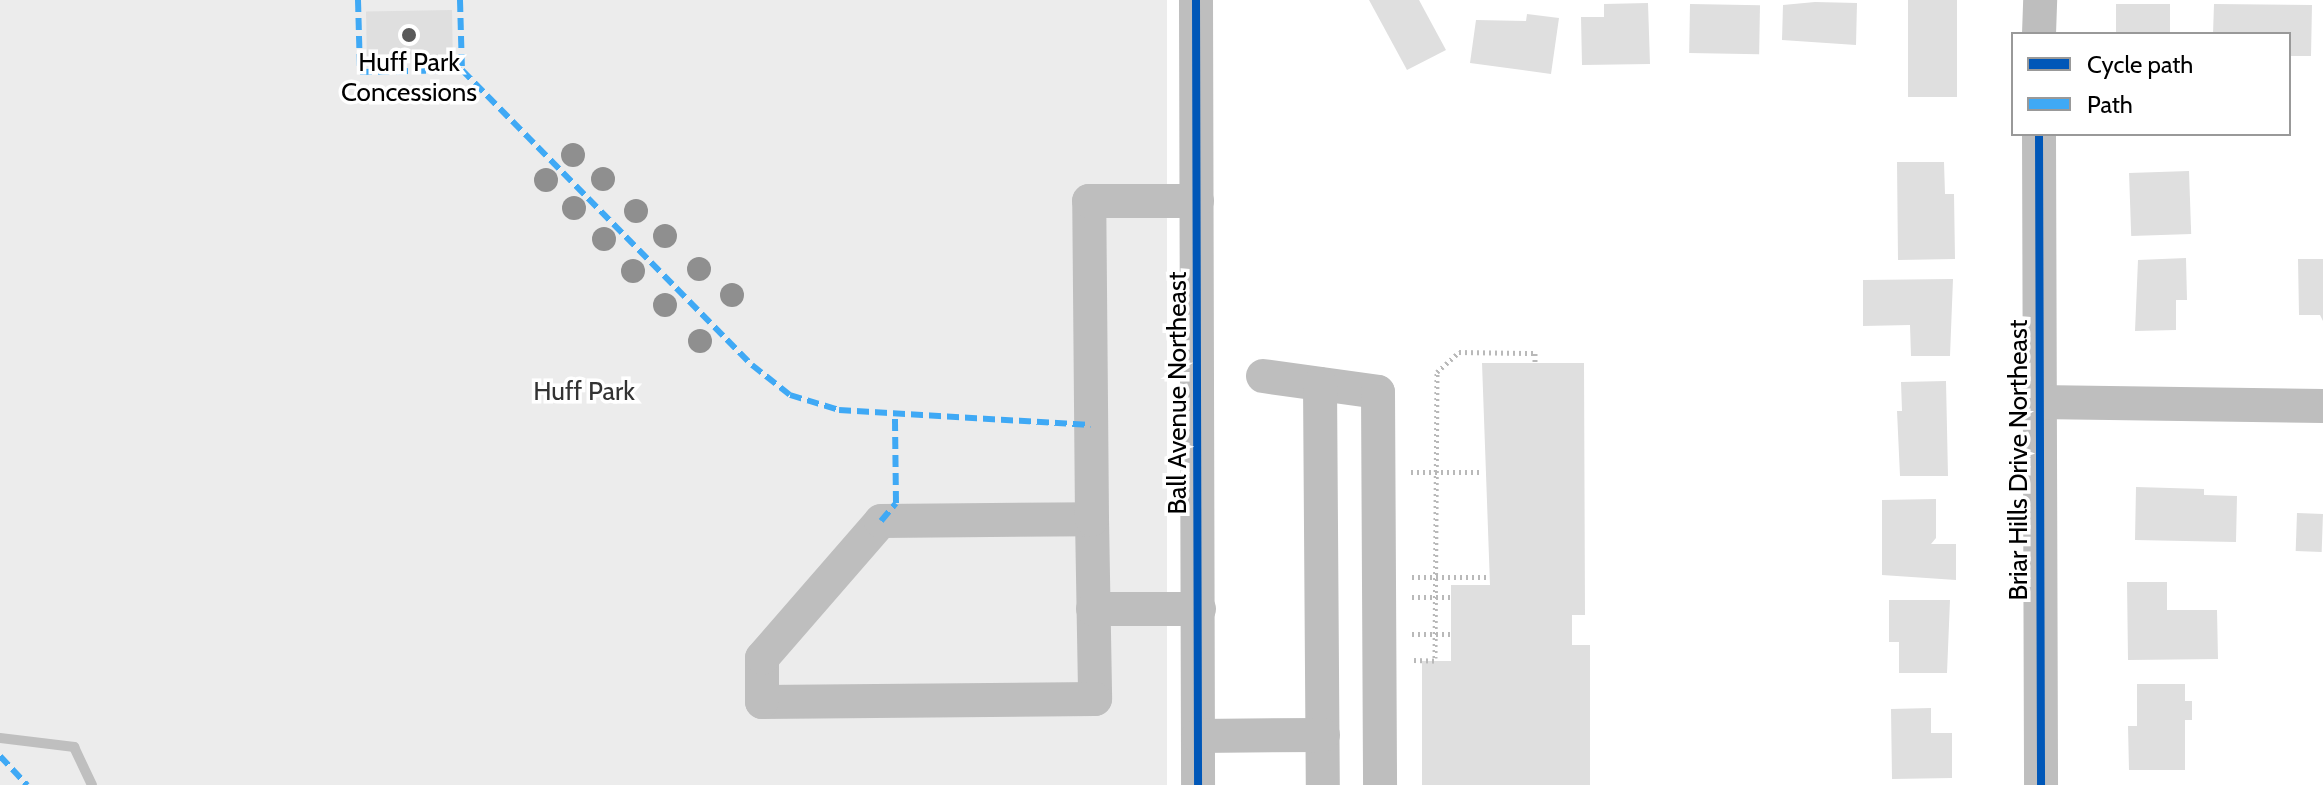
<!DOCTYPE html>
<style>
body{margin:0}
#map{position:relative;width:2323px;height:785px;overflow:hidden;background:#fff;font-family:Cabin,sans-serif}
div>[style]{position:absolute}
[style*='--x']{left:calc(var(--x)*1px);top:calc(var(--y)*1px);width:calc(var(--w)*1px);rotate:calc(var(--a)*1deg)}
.green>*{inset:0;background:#ececec;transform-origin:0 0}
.stream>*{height:10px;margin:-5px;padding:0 5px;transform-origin:5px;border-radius:5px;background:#bfbfbf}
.building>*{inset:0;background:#dfdfdf;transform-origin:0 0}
.path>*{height:5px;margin-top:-2.5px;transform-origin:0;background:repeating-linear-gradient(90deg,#b9b9b9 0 2px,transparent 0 6px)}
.minor>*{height:34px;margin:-17px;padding:0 17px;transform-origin:17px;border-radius:17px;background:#bebebe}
.quiet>*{height:6px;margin-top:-3px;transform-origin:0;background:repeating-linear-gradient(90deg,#3fa9f5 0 12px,transparent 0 18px)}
.cycleway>*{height:8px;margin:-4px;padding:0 4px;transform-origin:4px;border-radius:4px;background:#0057b8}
.trees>*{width:24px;height:24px;margin:-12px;border-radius:50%;background:#8f8f8f}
.dots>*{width:22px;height:22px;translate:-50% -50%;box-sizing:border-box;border:4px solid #fff;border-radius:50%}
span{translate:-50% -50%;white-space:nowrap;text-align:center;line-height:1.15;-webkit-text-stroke:7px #fff;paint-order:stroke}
.poi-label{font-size:26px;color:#000}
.park-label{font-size:26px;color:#333}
.street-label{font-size:26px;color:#000}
.legend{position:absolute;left:2011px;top:32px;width:280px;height:104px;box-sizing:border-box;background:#fff;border:2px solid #999;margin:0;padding:10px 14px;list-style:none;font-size:24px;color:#000}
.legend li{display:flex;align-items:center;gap:16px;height:40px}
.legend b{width:40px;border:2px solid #999}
</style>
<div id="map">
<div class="green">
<div style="left:0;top:0;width:1167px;height:785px"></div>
</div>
<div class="stream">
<div style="--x:0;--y:738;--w:75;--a:6.9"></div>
<div style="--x:74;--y:747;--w:42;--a:64.7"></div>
</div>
<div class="building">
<div style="clip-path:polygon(1369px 0,1419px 0,1446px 50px,1407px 70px)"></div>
<div style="left:1908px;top:0;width:49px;height:97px"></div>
<div style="clip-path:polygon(1815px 2px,1857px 3px,1856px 45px,1782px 40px,1783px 5px)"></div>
<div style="clip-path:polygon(1648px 3px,1650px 64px,1582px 65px,1581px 17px,1604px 17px,1604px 4px)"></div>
<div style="left:1690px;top:4px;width:70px;height:49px;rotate:1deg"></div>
<div style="left:2116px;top:4px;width:54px;height:30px"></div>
<div style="clip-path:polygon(2214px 4px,2312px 5px,2311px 56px,2289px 56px,2289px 34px,2213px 34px)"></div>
<div style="left:452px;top:10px;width:49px;height:86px;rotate:89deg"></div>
<div style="clip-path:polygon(1527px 14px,1559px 18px,1551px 74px,1470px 63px,1476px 20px,1526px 21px)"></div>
<div style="clip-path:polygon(1897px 162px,1944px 162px,1945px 194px,1954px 194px,1955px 259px,1898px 260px)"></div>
<div style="left:2189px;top:171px;width:63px;height:60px;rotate:88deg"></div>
<div style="clip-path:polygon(2186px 258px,2187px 300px,2176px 300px,2176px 330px,2135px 331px,2138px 260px)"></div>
<div style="clip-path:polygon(2298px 259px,2323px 259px,2323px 321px,2320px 315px,2299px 315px)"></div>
<div style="clip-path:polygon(1953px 279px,1950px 356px,1911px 356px,1910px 325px,1863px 326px,1863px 280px)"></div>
<div style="clip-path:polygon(1482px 363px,1584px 363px,1585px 615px,1572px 615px,1572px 645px,1590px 645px,1590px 785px,1422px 785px,1422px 661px,1451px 661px,1451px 585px,1490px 585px)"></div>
<div style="clip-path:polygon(1946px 381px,1948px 476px,1900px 476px,1897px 411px,1902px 411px,1901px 382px)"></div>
<div style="clip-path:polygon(2136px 487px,2204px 489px,2204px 495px,2237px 496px,2236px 542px,2135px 540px)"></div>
<div style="clip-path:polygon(1936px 499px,1936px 538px,1931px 544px,1956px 544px,1956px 580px,1882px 575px,1882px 500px)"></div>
<div style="left:2297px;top:513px;width:26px;height:38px;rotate:2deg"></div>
<div style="clip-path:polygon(2127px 582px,2167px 582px,2167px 610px,2217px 610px,2218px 659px,2128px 660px)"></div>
<div style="clip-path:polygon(1889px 600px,1950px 600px,1947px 673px,1899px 673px,1899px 642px,1889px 642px)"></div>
<div style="clip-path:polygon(2137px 684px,2185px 684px,2185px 701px,2192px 701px,2192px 720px,2185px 720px,2185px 770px,2129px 770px,2128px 726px,2137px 726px)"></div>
<div style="clip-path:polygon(1931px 708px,1931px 733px,1952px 733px,1952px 778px,1892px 779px,1891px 709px)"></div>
</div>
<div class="path">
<div style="--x:1411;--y:472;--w:72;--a:0"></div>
<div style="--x:1412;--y:577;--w:78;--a:0"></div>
<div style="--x:1412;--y:597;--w:39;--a:0"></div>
<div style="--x:1412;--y:634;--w:39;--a:0"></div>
<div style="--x:1435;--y:658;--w:286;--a:-89.6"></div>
<div style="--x:1437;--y:372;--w:30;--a:-42"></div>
<div style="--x:1459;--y:352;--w:76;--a:0.8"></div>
<div style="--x:1535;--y:353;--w:10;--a:90"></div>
<div style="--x:1414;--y:660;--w:24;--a:2"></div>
</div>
<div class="minor">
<div style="--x:1196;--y:0;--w:785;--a:89.85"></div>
<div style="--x:2039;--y:34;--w:34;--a:-88"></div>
<div style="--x:2039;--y:134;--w:651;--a:89.82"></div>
<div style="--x:1263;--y:376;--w:116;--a:7.9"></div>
<div style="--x:1378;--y:392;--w:393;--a:89.7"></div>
<div style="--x:1320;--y:384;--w:401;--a:89.6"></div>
<div style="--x:2038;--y:402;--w:285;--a:0.8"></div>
<div style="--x:1092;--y:519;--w:180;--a:89"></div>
<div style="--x:1095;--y:699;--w:333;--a:179.5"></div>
<div style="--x:762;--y:702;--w:44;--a:-90"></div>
<div style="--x:762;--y:658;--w:181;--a:-49"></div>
<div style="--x:881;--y:521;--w:211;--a:-0.5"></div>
<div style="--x:1092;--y:519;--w:318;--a:-90.5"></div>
<div style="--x:1089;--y:201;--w:108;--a:0"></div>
<div style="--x:1093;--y:609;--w:106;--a:0"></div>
<div style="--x:1198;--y:736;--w:125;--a:-0.5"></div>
</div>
<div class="quiet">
<div style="--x:358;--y:0;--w:72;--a:88.4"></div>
<div style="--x:360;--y:72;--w:102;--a:-1.1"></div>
<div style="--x:460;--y:0;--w:70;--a:88.4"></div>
<div style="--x:462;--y:70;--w:414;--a:45.5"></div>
<div style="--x:752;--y:365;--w:48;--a:38.3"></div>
<div style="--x:790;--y:395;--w:51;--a:17"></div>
<div style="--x:839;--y:410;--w:252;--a:3.4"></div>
<div style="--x:881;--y:521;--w:23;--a:-50"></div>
<div style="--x:896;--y:503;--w:88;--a:-90.7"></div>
<div style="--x:0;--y:756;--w:40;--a:47"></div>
</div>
<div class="cycleway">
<div style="--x:1196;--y:0;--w:785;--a:89.85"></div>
<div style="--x:2039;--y:134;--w:651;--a:89.82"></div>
</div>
<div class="trees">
<div style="left:573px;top:155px"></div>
<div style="left:603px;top:179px"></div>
<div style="left:546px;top:180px"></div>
<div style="left:574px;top:208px"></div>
<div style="left:636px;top:211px"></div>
<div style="left:665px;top:236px"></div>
<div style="left:604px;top:239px"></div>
<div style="left:699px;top:269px"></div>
<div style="left:633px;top:271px"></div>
<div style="left:732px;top:295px"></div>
<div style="left:665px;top:305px"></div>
<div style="left:700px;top:341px"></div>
</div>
<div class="dots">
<div style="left:409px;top:35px;background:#595959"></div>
</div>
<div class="poi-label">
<span style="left:409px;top:78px">Huff Park<br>Concessions</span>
</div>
<div class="park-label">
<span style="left:584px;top:392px">Huff Park</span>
</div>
<div class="street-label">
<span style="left:1178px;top:393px;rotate:-90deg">Ball Avenue Northeast</span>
<span style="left:2019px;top:460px;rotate:-90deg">Briar Hills Drive Northeast</span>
</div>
<ul class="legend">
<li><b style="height:10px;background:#0057b8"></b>Cycle path</li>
<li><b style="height:10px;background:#3fa9f5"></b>Path</li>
</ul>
</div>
